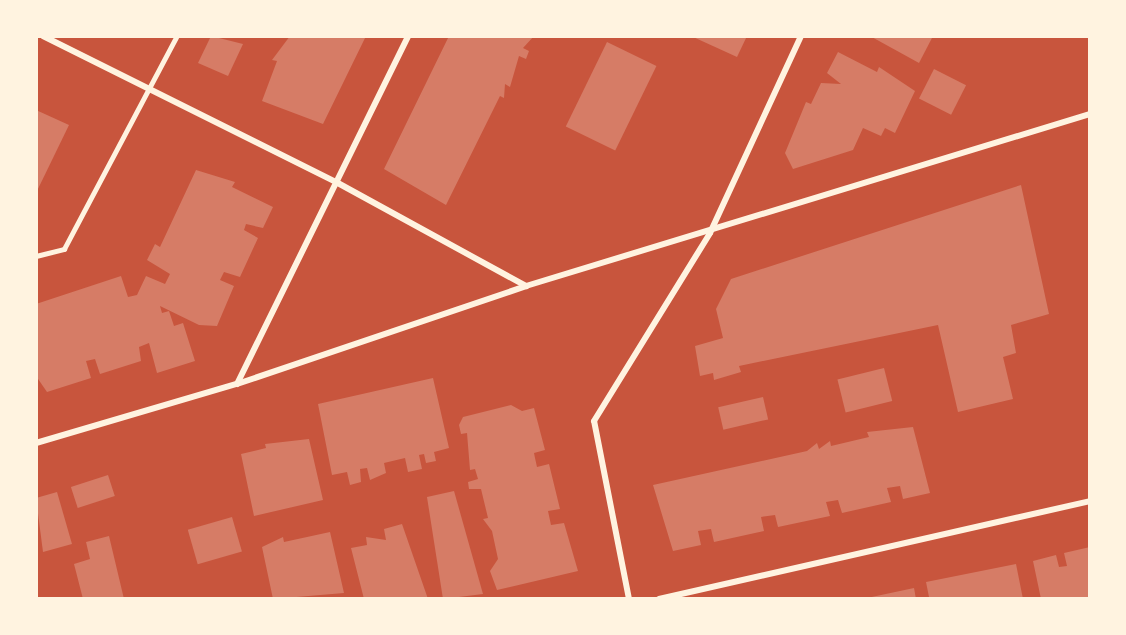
<!DOCTYPE html>
<style>
body{margin:0}
#map{position:relative;width:1126px;height:635px;overflow:hidden;background:#c8553d;font-family:"DejaVu Sans",sans-serif}
div>[style]{position:absolute}
[style*='--x']{left:calc(var(--x)*1px);top:calc(var(--y)*1px);width:calc(var(--w)*1px);rotate:calc(var(--a)*1deg)}
.building>*{inset:0;background:#d67c66;transform-origin:0 0}
.service>*{height:4.5px;margin:-2.25px;padding:0 2.25px;transform-origin:2.25px;border-radius:2.25px;background:#fff3e0}
.minor>*{height:6px;margin:-3px;padding:0 3px;transform-origin:3px;border-radius:3px;background:#fff3e0}
span{translate:-50% -50%;white-space:nowrap;text-align:center;line-height:1.15;-webkit-text-stroke:4.5px #fff3e0;paint-order:stroke}
.frame{position:absolute;inset:0;border:38px solid #fff3e0;pointer-events:none}
</style>
<div id="map">
<div class="building">
<div style="clip-path:polygon(211px 36px,243px 44px,228px 76px,198px 63px)"></div>
<div style="clip-path:polygon(290px 36px,366px 36px,323px 124px,262px 101px,277px 61px,272px 60px)"></div>
<div style="clip-path:polygon(449px 36px,534px 36px,523px 48px,529px 51px,526px 59px,519px 56px,510px 87px,505px 84px,504px 98px,500px 96px,446px 205px,384px 169px)"></div>
<div style="clip-path:polygon(691px 36px,747px 36px,737px 57px)"></div>
<div style="clip-path:polygon(870px 36px,933px 36px,919px 63px)"></div>
<div style="left:607px;top:42px;width:55px;height:94px;rotate:26deg"></div>
<div style="clip-path:polygon(838px 52px,877px 72px,879px 67px,915px 91px,895px 133px,885px 128px,881px 136px,863px 128px,853px 150px,793px 169px,785px 153px,806px 102px,811px 104px,821px 83px,841px 84px,827px 73px)"></div>
<div style="left:934px;top:69px;width:36px;height:33px;rotate:27deg"></div>
<div style="clip-path:polygon(36px 110px,69px 125px,36px 193px)"></div>
<div style="clip-path:polygon(196px 170px,235px 182px,232px 187px,273px 207px,263px 228px,246px 224px,244px 230px,258px 238px,240px 277px,224px 272px,220px 280px,234px 286px,217px 326px,199px 325px,160px 306px,162px 313px,169px 311px,174px 326px,183px 323px,195px 361px,157px 373px,149px 343px,139px 347px,141px 361px,100px 374px,95px 359px,86px 361px,91px 378px,47px 392px,36px 376px,36px 304px,121px 276px,128px 297px,137px 295px,146px 276px,165px 284px,170px 274px,147px 260px,155px 244px,160px 247px)"></div>
<div style="clip-path:polygon(1021px 185px,1049px 314px,1011px 325px,1016px 353px,1003px 357px,1013px 399px,958px 412px,938px 325px,739px 366px,741px 372px,714px 380px,713px 373px,700px 376px,695px 346px,723px 338px,716px 309px,731px 279px)"></div>
<div style="left:884px;top:368px;width:34px;height:48px;rotate:76deg"></div>
<div style="clip-path:polygon(433px 378px,449px 448px,434px 452px,436px 461px,426px 463px,424px 454px,419px 455px,422px 469px,408px 472px,405px 458px,384px 463px,386px 473px,370px 480px,367px 468px,360px 469px,361px 482px,350px 485px,347px 472px,332px 475px,318px 404px)"></div>
<div style="left:763px;top:397px;width:23px;height:46px;rotate:77deg"></div>
<div style="clip-path:polygon(511px 405px,522px 411px,534px 408px,545px 450px,534px 453px,535px 458px,537px 467px,549px 464px,560px 509px,548px 511px,551px 525px,564px 523px,578px 571px,497px 590px,490px 571px,498px 559px,492px 531px,483px 519px,488px 518px,481px 489px,469px 489px,468px 482px,478px 479px,475px 469px,470px 470px,467px 433px,461px 434px,459px 425px,463px 417px)"></div>
<div style="clip-path:polygon(913px 427px,930px 493px,903px 499px,900px 486px,887px 488px,891px 502px,842px 513px,838px 500px,826px 502px,830px 516px,778px 527px,775px 515px,761px 517px,764px 531px,714px 542px,711px 529px,698px 531px,701px 545px,673px 551px,653px 485px,807px 451px,817px 443px,819px 449px,830px 441px,831px 446px,869px 437px,867px 432px)"></div>
<div style="clip-path:polygon(309px 439px,323px 500px,254px 516px,241px 454px,266px 448px,265px 444px)"></div>
<div style="left:108px;top:475px;width:22px;height:39px;rotate:72deg"></div>
<div style="clip-path:polygon(454px 491px,483px 594px,443px 599px,427px 497px)"></div>
<div style="clip-path:polygon(57px 492px,72px 544px,43px 552px,36px 498px)"></div>
<div style="left:232px;top:517px;width:36px;height:46px;rotate:74deg"></div>
<div style="clip-path:polygon(402px 524px,428px 599px,364px 599px,351px 548px,367px 545px,366px 537px,386px 540px,384px 529px)"></div>
<div style="clip-path:polygon(330px 532px,344px 593px,273px 599px,262px 547px,283px 537px,284px 542px)"></div>
<div style="clip-path:polygon(109px 536px,124px 599px,83px 599px,74px 564px,90px 559px,86px 542px)"></div>
<div style="clip-path:polygon(1090px 547px,1090px 599px,1041px 599px,1033px 561px,1056px 555px,1059px 567px,1067px 566px,1064px 553px)"></div>
<div style="clip-path:polygon(1016px 564px,1023px 599px,922px 599px,929px 597px,926px 582px)"></div>
<div style="clip-path:polygon(914px 588px,916px 599px,867px 599px,867px 598px)"></div>
</div>
<div class="service">
<div style="--x:36;--y:256;--w:29;--a:-14"></div>
<div style="--x:64;--y:249;--w:241;--a:-62.1"></div>
</div>
<div class="minor">
<div style="--x:43;--y:36;--w:327;--a:26.5"></div>
<div style="--x:336;--y:182;--w:217;--a:28.7"></div>
<div style="--x:237;--y:384;--w:388;--a:-63.8"></div>
<div style="--x:36;--y:443;--w:209;--a:-16.4"></div>
<div style="--x:237;--y:384;--w:305;--a:-18.7"></div>
<div style="--x:526;--y:286;--w:590;--a:-16.96"></div>
<div style="--x:629;--y:599;--w:181;--a:-101.1"></div>
<div style="--x:594;--y:421;--w:221;--a:-58.3"></div>
<div style="--x:710;--y:233;--w:217;--a:-65.2"></div>
<div style="--x:659;--y:599;--w:442;--a:-12.8"></div>
</div>
<div class="frame"></div>
</div>
